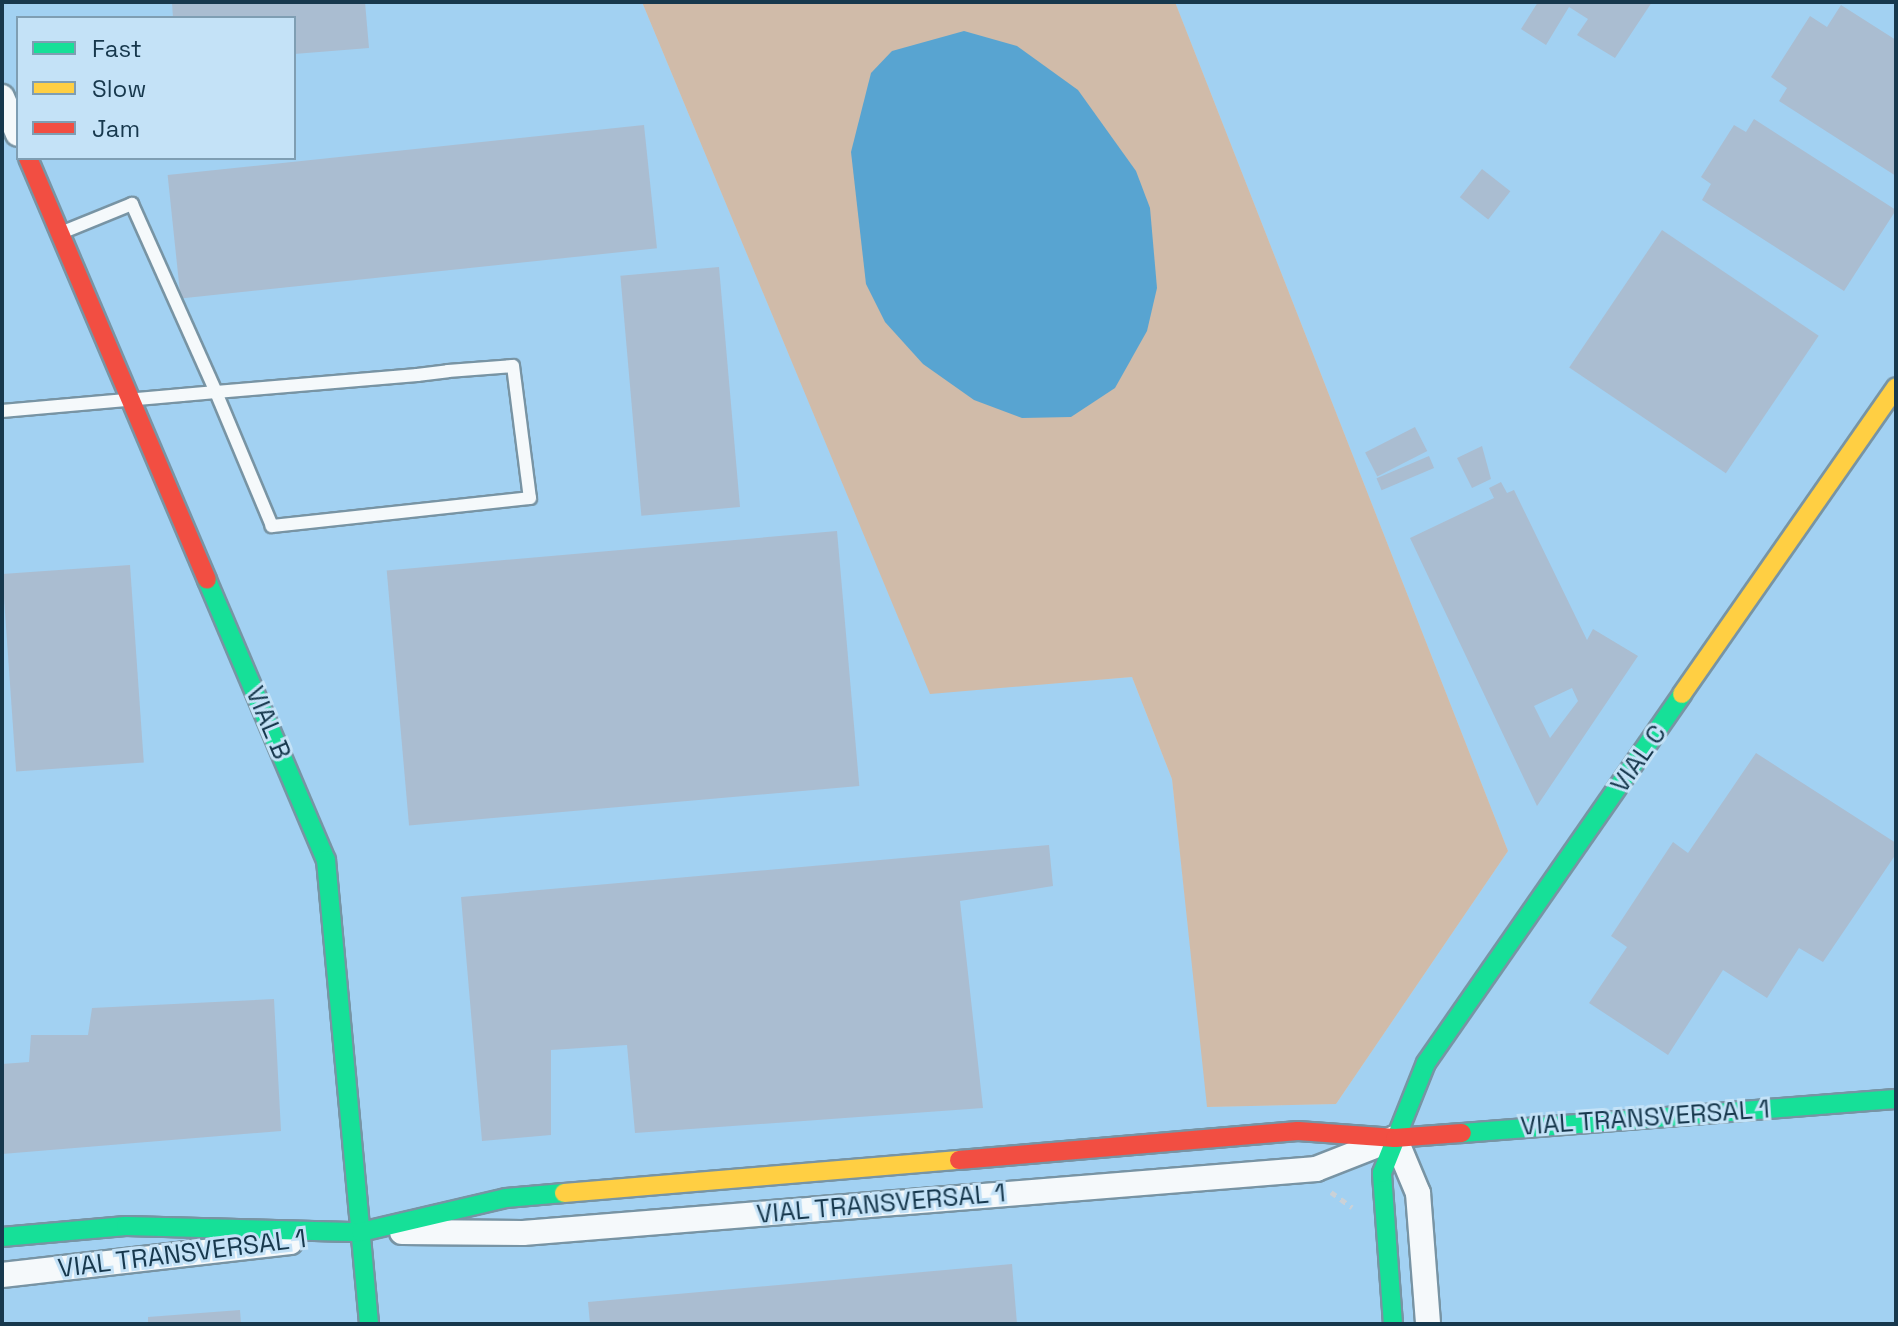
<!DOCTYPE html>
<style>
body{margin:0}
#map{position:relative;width:1898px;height:1326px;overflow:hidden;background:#bcd4e4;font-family:"Space Grotesk",sans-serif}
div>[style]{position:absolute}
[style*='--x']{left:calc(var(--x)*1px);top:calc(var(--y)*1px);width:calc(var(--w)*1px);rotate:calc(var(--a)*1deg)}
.built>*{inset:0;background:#a2d1f2}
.green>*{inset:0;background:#d0bba9}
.water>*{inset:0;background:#58a4d1}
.building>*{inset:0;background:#aabdd1;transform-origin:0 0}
.path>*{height:5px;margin-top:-2.5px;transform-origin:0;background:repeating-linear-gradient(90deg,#cad1d7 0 6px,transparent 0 12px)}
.roads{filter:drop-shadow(2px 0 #7894a4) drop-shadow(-2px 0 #7894a4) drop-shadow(0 2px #7894a4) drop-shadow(0 -2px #7894a4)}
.lane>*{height:12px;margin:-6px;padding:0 6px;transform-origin:6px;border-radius:6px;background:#f5f9fb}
.street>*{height:24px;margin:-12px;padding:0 12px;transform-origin:12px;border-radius:12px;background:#f5f9fb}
.fast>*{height:18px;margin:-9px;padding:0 9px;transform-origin:9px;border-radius:9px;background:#16e098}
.slow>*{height:18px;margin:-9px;padding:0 9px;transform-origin:9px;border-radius:9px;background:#ffcf43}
.jam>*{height:18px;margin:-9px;padding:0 9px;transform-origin:9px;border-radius:9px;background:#f24e42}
span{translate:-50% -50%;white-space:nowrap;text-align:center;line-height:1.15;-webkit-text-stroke:6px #c4e2f7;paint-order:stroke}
.street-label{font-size:26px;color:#17384d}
.frame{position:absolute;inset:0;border:4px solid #17384d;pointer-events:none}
.legend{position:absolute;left:16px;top:16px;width:280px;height:144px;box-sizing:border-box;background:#c4e2f7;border:2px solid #7f9eb3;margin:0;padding:10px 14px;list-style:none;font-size:24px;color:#17384d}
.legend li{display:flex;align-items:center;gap:16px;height:40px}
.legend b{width:40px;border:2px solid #7f9eb3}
</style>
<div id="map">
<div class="built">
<div style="clip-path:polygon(evenodd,2px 2px,642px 2px,930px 693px,1132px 677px,1172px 779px,1208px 1107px,1336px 1104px,1508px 851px,1175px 2px,1896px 2px,1896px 1324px,2px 1324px,2px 2px,18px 18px,294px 18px,294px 158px,18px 158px,18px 18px)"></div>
</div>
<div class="green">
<div style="clip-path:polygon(642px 2px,1175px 2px,1508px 851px,1336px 1104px,1207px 1107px,1172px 779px,1132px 677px,930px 694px)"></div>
</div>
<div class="water">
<div style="clip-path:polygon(964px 31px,1017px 46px,1078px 90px,1136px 171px,1150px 208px,1157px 288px,1147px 331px,1115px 388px,1071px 417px,1022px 418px,974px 400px,923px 364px,885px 322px,866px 284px,851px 152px,871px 73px,892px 51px)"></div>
</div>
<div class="building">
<div style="clip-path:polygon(172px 2px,365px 2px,369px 48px,294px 54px,294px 18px,173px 18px)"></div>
<div style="clip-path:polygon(1538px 2px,1652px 2px,1615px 58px,1577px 35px,1588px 19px,1569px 7px,1546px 45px,1521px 29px)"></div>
<div style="clip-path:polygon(1841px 5px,1896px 40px,1896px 176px,1779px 101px,1787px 88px,1771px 77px,1810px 16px,1827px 27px)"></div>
<div style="clip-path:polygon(1754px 119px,1896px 210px,1844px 291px,1702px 200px,1711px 184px,1701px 177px,1734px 125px,1746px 132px)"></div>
<div style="left:644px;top:125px;width:124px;height:479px;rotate:84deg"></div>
<div style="left:1482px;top:169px;width:36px;height:36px;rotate:38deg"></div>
<div style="left:1662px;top:230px;width:189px;height:166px;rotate:34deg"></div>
<div style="left:719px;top:267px;width:241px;height:99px;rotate:85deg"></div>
<div style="left:1415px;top:427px;width:27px;height:56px;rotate:63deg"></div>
<div style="clip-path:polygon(1482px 446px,1491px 479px,1472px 488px,1457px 458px)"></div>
<div style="left:1429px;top:456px;width:13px;height:57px;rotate:67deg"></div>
<div style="clip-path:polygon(evenodd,1501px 482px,1507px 493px,1514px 490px,1587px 640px,1593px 629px,1638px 656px,1537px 806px,1410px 538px,1494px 498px,1489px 488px,1501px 482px,1572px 688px,1578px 701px,1550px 738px,1534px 706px,1572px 688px)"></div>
<div style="left:837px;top:531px;width:256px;height:452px;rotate:85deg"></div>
<div style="left:130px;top:565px;width:198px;height:128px;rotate:86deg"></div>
<div style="clip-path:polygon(1756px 753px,1896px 843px,1896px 854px,1823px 962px,1799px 948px,1767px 998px,1723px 970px,1668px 1055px,1589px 1003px,1627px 947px,1611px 936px,1673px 842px,1688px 853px)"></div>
<div style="clip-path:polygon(1049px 845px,1053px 886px,960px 901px,983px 1108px,635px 1133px,627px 1045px,551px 1050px,551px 1135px,482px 1141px,461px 897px)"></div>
<div style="clip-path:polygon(274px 999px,281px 1131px,2px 1154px,2px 1064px,29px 1062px,31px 1035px,88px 1035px,92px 1008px)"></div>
<div style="clip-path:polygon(1012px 1264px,1017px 1324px,590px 1324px,588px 1302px)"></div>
<div style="clip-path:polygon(240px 1310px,241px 1324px,148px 1324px,148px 1317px)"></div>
</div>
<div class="path">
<div style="--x:1331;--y:1192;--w:26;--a:36"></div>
</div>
<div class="roads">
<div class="lane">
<div style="--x:2;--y:411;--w:181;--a:-5.1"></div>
<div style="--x:182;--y:395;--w:34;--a:-5"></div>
<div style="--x:216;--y:392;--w:202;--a:-4.8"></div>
<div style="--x:417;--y:375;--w:31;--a:-7"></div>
<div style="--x:448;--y:371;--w:65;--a:-4.4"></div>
<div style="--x:513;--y:366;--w:133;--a:82.7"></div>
<div style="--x:530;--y:498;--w:260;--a:173.8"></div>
<div style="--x:272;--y:526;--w:145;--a:-112.7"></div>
<div style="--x:216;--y:392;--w:206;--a:-114.1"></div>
<div style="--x:132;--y:204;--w:74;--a:157.9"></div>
</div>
<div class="street">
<div style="--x:2;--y:97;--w:40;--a:66.6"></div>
<div style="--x:402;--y:1232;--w:121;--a:0.5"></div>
<div style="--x:523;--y:1233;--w:796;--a:-4.61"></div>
<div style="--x:1316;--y:1169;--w:85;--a:-21.4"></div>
<div style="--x:1395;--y:1138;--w:60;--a:67.3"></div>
<div style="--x:1418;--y:1193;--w:131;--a:85.6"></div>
<div style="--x:2;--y:1275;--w:290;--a:-6.5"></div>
</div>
<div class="fast">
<div style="--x:207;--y:580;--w:304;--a:67"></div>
<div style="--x:326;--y:860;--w:466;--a:84.7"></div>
<div style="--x:1462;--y:1133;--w:435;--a:-4.5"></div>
<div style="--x:2;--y:1237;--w:124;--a:-5.1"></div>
<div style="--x:126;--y:1226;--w:235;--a:1.5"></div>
<div style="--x:361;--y:1232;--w:149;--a:-13.2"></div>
<div style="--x:506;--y:1198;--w:58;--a:-4.9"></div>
<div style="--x:1393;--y:1324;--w:151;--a:-94.2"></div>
<div style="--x:1382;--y:1173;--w:118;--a:-68.2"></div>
<div style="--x:1426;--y:1063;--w:449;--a:-55.2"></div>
</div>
<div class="slow">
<div style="--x:1682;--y:694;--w:374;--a:-55.1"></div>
<div style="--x:564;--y:1193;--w:396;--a:-4.8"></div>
</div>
<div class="jam">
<div style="--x:28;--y:158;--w:458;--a:67"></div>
<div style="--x:959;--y:1160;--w:340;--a:-4.9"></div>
<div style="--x:1298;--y:1131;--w:97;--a:4.1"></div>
<div style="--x:1395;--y:1138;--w:67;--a:-4.3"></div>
</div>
</div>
<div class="street-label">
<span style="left:268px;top:723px;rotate:67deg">VIAL B</span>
<span style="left:1639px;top:759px;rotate:-55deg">VIAL C</span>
<span style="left:1645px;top:1118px;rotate:-4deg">VIAL TRANSVERSAL 1</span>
<span style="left:881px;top:1204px;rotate:-5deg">VIAL TRANSVERSAL 1</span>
<span style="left:182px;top:1254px;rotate:-7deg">VIAL TRANSVERSAL 1</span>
</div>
<div class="frame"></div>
<ul class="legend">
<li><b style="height:10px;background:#16e098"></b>Fast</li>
<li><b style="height:10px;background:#ffcf43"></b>Slow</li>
<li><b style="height:10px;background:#f24e42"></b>Jam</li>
</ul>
</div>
